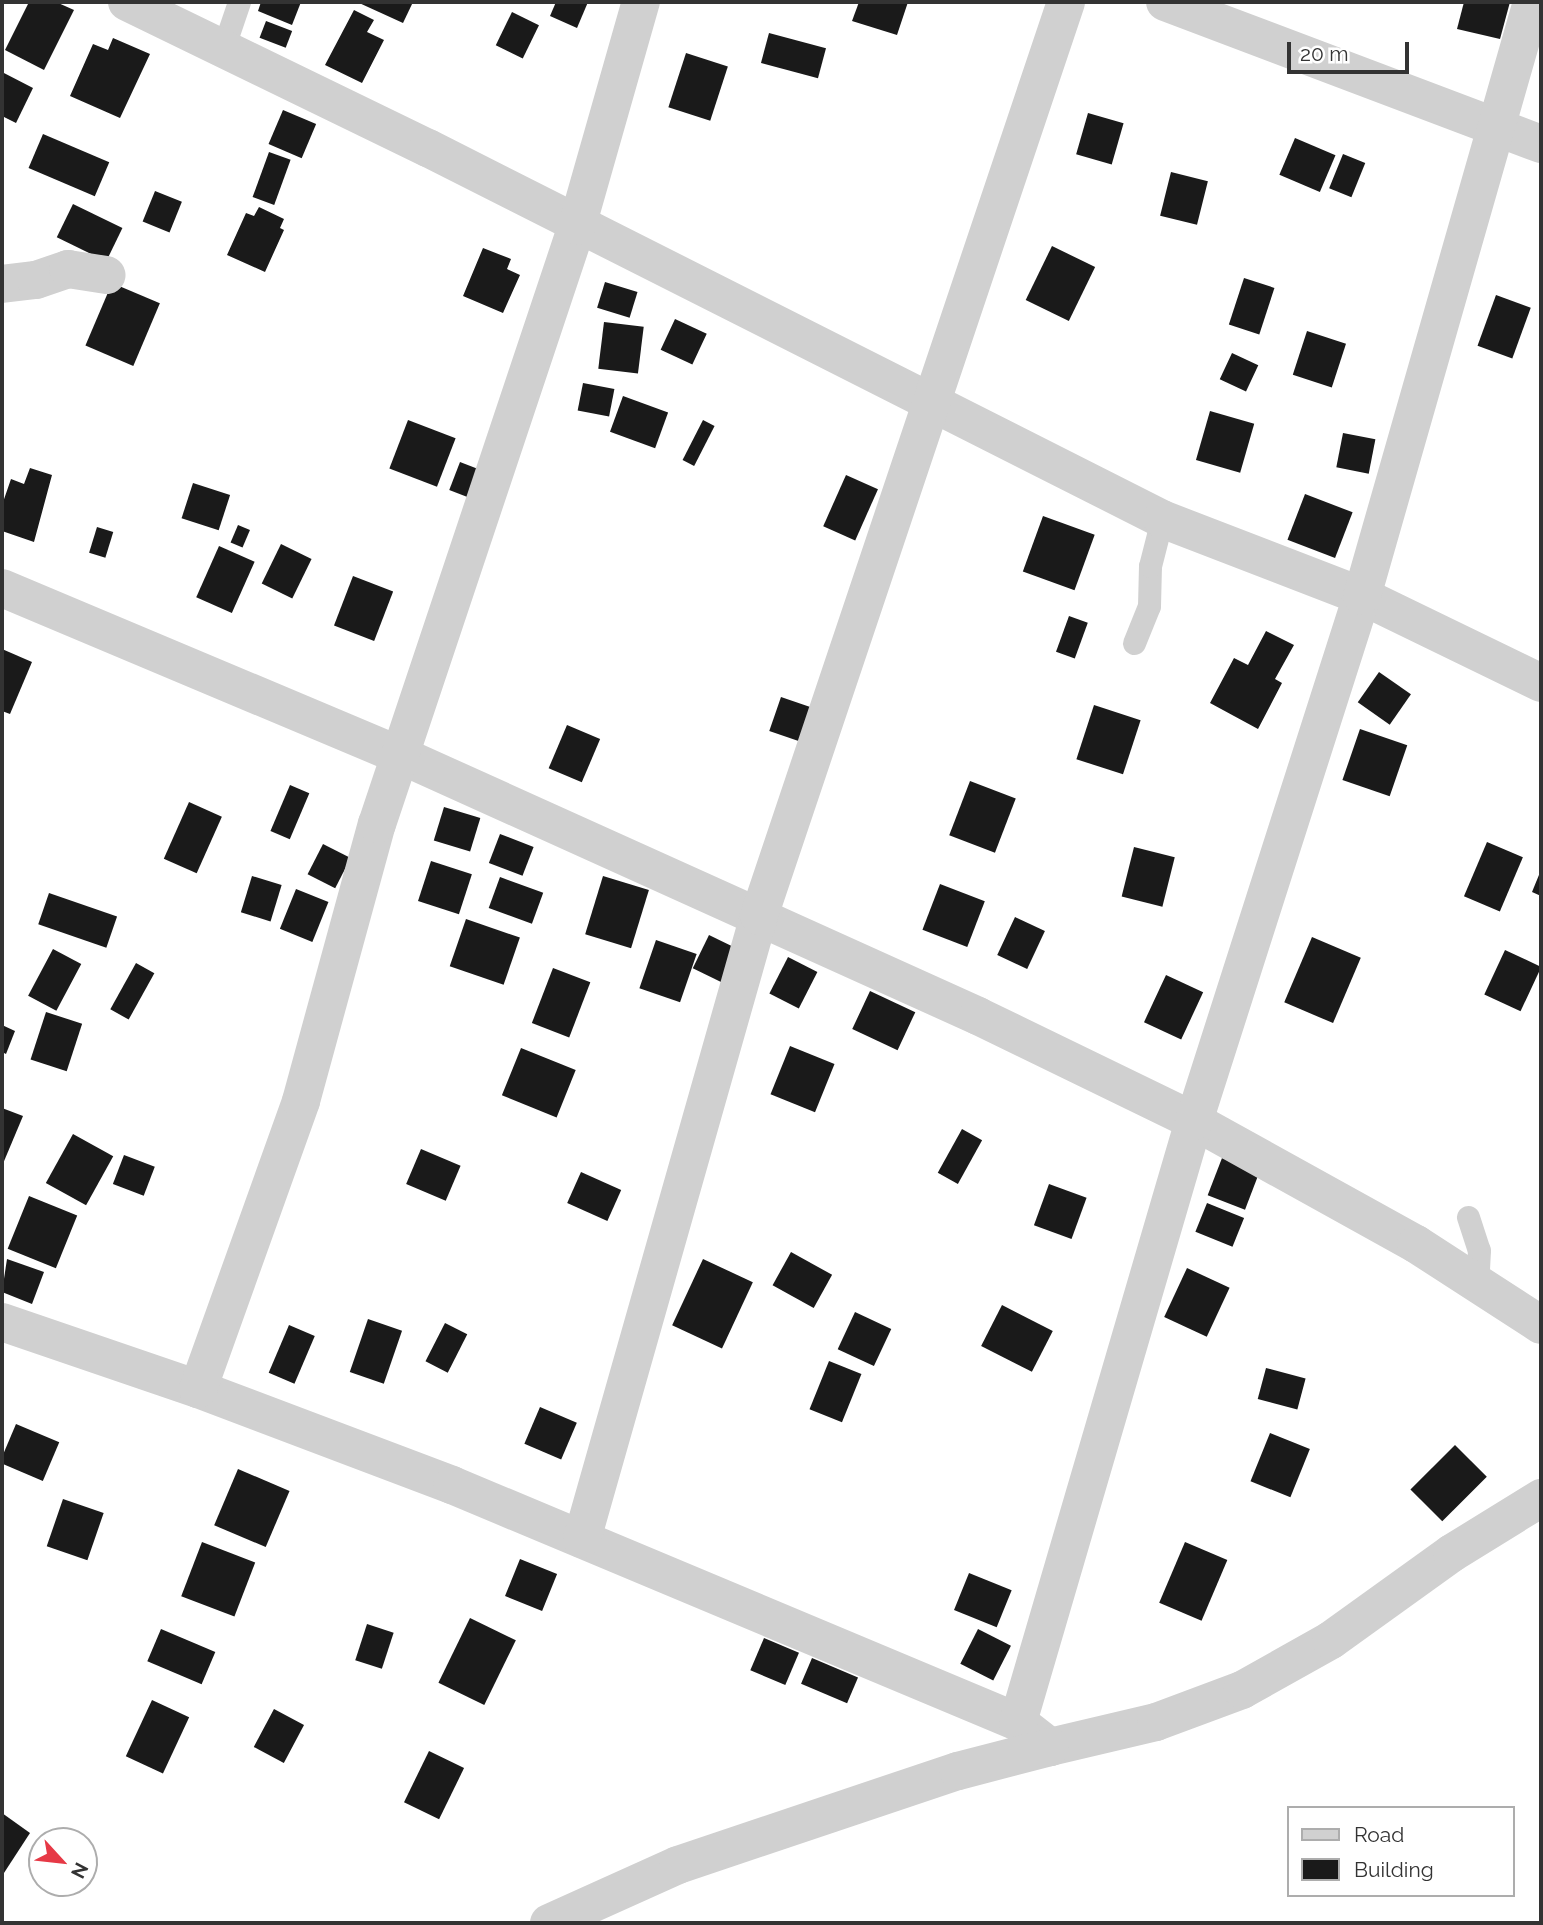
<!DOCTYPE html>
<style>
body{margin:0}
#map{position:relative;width:1543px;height:1925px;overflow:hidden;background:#fff;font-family:Raleway,sans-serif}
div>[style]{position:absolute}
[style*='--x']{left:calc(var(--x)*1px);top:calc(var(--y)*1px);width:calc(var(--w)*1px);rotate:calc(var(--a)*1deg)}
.building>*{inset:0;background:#1a1a1a;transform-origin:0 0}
.service>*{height:23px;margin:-11.5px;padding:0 11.5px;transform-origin:11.5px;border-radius:11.5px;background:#d0d0d0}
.minor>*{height:38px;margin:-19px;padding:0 19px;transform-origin:19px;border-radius:19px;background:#d0d0d0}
span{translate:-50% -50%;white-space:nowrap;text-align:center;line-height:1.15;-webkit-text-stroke:7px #fff;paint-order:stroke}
.frame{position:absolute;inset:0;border:4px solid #333;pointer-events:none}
.legend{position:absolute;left:1287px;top:1806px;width:228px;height:91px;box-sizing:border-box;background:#fff;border:2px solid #adadad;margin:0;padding:9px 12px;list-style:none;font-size:21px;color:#333}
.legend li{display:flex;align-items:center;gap:14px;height:35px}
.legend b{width:35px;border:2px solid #adadad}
.north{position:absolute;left:28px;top:1827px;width:70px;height:70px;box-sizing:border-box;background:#fff;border:2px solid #adadad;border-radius:50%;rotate:117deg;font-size:19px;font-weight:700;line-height:28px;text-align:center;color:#333}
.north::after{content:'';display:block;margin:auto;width:24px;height:32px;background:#e63946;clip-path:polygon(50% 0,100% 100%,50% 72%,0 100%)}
.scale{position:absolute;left:1287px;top:42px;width:122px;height:32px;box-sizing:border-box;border:4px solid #333;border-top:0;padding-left:9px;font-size:21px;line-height:24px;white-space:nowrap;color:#333;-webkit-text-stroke:5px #fff;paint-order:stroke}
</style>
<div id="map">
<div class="building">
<div style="clip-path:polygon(29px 2px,56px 2px,74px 10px,44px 70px,5px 50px)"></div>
<div style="clip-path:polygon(261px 2px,301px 2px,292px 25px,258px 11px)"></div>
<div style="clip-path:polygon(357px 2px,413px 2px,403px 23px)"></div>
<div style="clip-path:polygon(556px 2px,588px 2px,577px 28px,550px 16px)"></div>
<div style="clip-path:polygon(859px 2px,908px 2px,897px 35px,852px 21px)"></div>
<div style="clip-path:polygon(1464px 2px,1510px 2px,1500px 39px,1457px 29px)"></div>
<div style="clip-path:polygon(354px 10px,374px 20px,367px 32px,384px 40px,362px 83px,325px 65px)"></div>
<div style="left:512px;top:12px;width:30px;height:37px;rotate:26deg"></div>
<div style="left:266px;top:21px;width:28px;height:18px;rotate:21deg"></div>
<div style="left:769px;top:33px;width:59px;height:31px;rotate:15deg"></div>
<div style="clip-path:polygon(113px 38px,150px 54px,120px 118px,70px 96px,93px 44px,108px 50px)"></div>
<div style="left:686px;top:53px;width:44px;height:57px;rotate:18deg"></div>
<div style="clip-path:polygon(2px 72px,33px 88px,16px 123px,2px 116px)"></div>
<div style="left:283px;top:110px;width:36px;height:37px;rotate:23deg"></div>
<div style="left:1088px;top:113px;width:37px;height:43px;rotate:16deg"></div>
<div style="left:43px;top:134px;width:72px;height:37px;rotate:23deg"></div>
<div style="left:1295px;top:138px;width:44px;height:40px;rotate:23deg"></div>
<div style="left:269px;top:152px;width:23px;height:48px;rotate:20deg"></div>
<div style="left:1343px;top:154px;width:24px;height:37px;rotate:22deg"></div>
<div style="left:1171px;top:172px;width:38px;height:45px;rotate:14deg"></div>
<div style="left:155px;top:191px;width:29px;height:33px;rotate:22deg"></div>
<div style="left:73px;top:204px;width:55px;height:37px;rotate:26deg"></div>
<div style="clip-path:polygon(259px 207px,284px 219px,280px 228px,284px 230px,265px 272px,227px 255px,246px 213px,254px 216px)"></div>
<div style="left:1052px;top:246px;width:48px;height:60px;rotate:26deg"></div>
<div style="clip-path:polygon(483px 248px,511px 259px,507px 269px,520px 275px,503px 313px,463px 296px)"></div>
<div style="left:1244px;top:278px;width:32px;height:49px;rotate:18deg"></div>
<div style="left:605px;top:282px;width:34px;height:27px;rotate:17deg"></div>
<div style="left:112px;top:283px;width:52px;height:68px;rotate:23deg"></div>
<div style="left:1496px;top:295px;width:37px;height:54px;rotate:20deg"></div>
<div style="left:675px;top:319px;width:35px;height:34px;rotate:25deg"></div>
<div style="left:604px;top:322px;width:40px;height:47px;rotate:7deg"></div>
<div style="left:1307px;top:331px;width:41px;height:46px;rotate:18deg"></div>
<div style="left:1232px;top:353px;width:29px;height:29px;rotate:25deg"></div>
<div style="left:583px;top:383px;width:32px;height:28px;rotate:11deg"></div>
<div style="left:623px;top:396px;width:48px;height:38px;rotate:20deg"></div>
<div style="left:1210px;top:411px;width:46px;height:51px;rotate:16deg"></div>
<div style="left:408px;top:420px;width:51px;height:52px;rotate:21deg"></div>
<div style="left:703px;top:420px;width:13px;height:45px;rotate:27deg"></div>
<div style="left:1343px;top:433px;width:33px;height:35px;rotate:11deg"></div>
<div style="left:460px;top:462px;width:25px;height:30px;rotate:21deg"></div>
<div style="clip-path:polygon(30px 468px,52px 475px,34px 542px,2px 531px,2px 505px,11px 479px,24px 484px)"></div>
<div style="left:846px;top:475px;width:35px;height:56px;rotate:24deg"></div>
<div style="left:193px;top:483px;width:39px;height:37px;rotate:18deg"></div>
<div style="left:1305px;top:494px;width:51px;height:49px;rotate:21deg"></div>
<div style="left:1043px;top:516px;width:55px;height:59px;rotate:20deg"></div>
<div style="left:238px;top:525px;width:13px;height:19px;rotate:23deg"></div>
<div style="left:97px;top:527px;width:17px;height:27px;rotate:17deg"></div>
<div style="left:281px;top:544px;width:34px;height:44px;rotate:26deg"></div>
<div style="left:219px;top:546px;width:39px;height:56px;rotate:24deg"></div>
<div style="left:353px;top:576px;width:43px;height:53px;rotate:21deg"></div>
<div style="left:1069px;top:616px;width:20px;height:38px;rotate:20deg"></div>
<div style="clip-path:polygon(1266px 631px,1294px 645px,1275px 679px,1282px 683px,1258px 729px,1210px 703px,1234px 658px,1248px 665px)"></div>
<div style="clip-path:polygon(2px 649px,32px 662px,10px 714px,2px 711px)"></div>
<div style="left:1379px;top:672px;width:39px;height:37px;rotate:35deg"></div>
<div style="left:781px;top:697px;width:34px;height:36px;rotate:19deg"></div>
<div style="left:1094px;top:705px;width:49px;height:57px;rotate:18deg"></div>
<div style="left:567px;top:725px;width:36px;height:47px;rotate:23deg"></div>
<div style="left:1360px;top:729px;width:50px;height:54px;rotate:19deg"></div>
<div style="left:970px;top:781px;width:49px;height:58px;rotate:21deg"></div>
<div style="left:290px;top:785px;width:21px;height:50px;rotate:23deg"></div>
<div style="left:189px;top:802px;width:36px;height:62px;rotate:24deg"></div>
<div style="left:444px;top:807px;width:38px;height:35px;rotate:17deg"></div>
<div style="left:500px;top:834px;width:36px;height:31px;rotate:21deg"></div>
<div style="left:1487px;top:842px;width:39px;height:59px;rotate:23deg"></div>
<div style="left:323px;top:844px;width:31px;height:34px;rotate:27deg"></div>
<div style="left:1134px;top:847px;width:42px;height:51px;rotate:14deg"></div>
<div style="left:431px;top:861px;width:43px;height:42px;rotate:18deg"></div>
<div style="clip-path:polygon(1541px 870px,1541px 896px,1532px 892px)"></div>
<div style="left:252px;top:876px;width:31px;height:38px;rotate:17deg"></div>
<div style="left:603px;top:876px;width:48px;height:61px;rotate:17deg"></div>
<div style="left:500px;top:877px;width:46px;height:33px;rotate:20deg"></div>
<div style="left:940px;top:884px;width:48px;height:49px;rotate:21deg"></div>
<div style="left:296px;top:889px;width:35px;height:43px;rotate:22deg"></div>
<div style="left:49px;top:893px;width:72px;height:33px;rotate:19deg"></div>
<div style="left:1015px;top:917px;width:33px;height:42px;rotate:25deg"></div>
<div style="left:466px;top:919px;width:57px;height:50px;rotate:19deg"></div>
<div style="left:709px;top:935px;width:32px;height:37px;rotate:26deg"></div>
<div style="left:1312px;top:937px;width:53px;height:71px;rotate:23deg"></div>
<div style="left:656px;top:940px;width:43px;height:51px;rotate:19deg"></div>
<div style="left:53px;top:949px;width:32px;height:53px;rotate:28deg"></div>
<div style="left:1505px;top:950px;width:40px;height:49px;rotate:25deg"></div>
<div style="left:788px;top:957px;width:33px;height:41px;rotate:27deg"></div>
<div style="left:136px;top:963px;width:21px;height:53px;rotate:29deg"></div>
<div style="left:553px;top:968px;width:40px;height:59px;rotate:21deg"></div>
<div style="left:1166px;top:975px;width:41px;height:52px;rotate:25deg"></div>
<div style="left:870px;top:991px;width:50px;height:42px;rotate:25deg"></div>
<div style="left:46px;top:1012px;width:38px;height:50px;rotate:18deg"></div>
<div style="clip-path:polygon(2px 1025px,15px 1031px,6px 1054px,2px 1052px)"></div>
<div style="left:790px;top:1046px;width:48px;height:52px;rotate:22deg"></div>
<div style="left:521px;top:1048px;width:59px;height:51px;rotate:22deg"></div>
<div style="clip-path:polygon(2px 1108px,23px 1116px,2px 1166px)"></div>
<div style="left:962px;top:1129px;width:23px;height:50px;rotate:29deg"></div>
<div style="left:73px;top:1134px;width:46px;height:56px;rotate:29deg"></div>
<div style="left:421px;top:1149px;width:43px;height:38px;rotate:23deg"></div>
<div style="left:124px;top:1155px;width:33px;height:31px;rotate:21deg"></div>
<div style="left:1222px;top:1158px;width:40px;height:40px;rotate:21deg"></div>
<div style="left:581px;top:1172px;width:44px;height:34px;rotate:24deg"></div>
<div style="left:1049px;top:1184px;width:40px;height:44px;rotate:20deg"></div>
<div style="left:29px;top:1196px;width:52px;height:57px;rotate:22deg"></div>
<div style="left:1207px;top:1203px;width:40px;height:31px;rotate:22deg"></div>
<div style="left:791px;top:1252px;width:47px;height:38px;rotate:29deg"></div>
<div style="clip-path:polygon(7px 1259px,44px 1272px,32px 1304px,2px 1292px)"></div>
<div style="left:703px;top:1259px;width:55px;height:73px;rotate:25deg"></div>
<div style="left:1187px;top:1268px;width:47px;height:54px;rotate:25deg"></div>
<div style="left:1002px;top:1305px;width:57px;height:46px;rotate:27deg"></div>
<div style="left:855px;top:1312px;width:40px;height:41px;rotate:25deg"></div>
<div style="left:368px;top:1319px;width:36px;height:56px;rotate:19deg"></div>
<div style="left:445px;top:1323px;width:25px;height:43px;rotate:27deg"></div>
<div style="left:289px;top:1325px;width:28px;height:52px;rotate:23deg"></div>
<div style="left:829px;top:1361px;width:35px;height:52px;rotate:22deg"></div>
<div style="left:1266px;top:1368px;width:41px;height:32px;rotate:15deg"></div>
<div style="left:540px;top:1407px;width:40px;height:40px;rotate:23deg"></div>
<div style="left:16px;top:1424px;width:47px;height:42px;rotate:23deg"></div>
<div style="left:1270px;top:1433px;width:43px;height:52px;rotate:22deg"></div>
<div style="left:1455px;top:1445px;width:45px;height:63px;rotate:45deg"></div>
<div style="left:238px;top:1469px;width:56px;height:61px;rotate:23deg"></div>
<div style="left:63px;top:1499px;width:43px;height:50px;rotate:19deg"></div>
<div style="left:202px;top:1542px;width:57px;height:58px;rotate:21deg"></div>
<div style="left:1185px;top:1542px;width:46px;height:66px;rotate:23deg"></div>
<div style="left:520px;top:1559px;width:40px;height:40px;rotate:22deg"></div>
<div style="left:969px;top:1573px;width:46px;height:40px;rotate:22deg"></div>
<div style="left:470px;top:1618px;width:51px;height:72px;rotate:26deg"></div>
<div style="left:367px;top:1624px;width:28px;height:38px;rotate:18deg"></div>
<div style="left:161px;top:1629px;width:59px;height:35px;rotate:23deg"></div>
<div style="left:978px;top:1629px;width:37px;height:39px;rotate:27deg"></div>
<div style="left:764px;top:1638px;width:38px;height:35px;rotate:23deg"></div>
<div style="left:812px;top:1658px;width:50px;height:28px;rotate:23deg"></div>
<div style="left:152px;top:1700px;width:41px;height:62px;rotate:25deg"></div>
<div style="left:274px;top:1709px;width:34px;height:43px;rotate:28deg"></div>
<div style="left:429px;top:1751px;width:39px;height:57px;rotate:26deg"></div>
<div style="clip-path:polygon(2px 1813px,30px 1833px,2px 1876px)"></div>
</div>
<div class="service">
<div style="--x:223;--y:49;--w:50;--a:-71.2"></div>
<div style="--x:1134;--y:643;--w:40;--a:-68"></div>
<div style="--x:1149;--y:606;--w:40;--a:-88.6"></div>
<div style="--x:1150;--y:566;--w:49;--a:-75.7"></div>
<div style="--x:1468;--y:1217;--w:35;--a:72"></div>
<div style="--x:1479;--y:1250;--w:34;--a:93"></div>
</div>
<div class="minor">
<div style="--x:127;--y:2;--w:335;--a:25.9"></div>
<div style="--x:428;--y:148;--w:822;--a:26.81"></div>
<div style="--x:1162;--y:519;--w:214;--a:21.1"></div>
<div style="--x:1362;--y:596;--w:199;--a:25.9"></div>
<div style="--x:1165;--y:2;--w:402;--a:20.7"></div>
<div style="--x:2;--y:284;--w:34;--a:-7"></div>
<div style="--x:36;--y:280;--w:34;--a:-19"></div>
<div style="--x:68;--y:269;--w:39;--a:9"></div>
<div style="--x:2;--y:588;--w:432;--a:22.8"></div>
<div style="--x:400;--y:755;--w:634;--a:24.3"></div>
<div style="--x:978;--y:1016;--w:240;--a:25.9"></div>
<div style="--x:1194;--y:1121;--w:254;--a:29"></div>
<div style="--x:1416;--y:1244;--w:149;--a:32.9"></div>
<div style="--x:2;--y:1322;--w:207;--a:18.9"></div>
<div style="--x:198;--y:1389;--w:272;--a:20.7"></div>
<div style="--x:452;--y:1485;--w:614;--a:22.72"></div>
<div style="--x:1018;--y:1722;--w:41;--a:38"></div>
<div style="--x:1050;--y:1747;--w:109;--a:-13.3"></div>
<div style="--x:1156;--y:1722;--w:92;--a:-20.4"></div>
<div style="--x:1242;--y:1690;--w:102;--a:-29.3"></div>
<div style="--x:1331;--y:1640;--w:149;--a:-35.7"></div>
<div style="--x:1452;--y:1553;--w:105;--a:-31.7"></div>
<div style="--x:198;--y:1389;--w:306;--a:-70.3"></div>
<div style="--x:301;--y:1101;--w:287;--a:-74.7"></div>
<div style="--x:377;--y:824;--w:631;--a:-71.51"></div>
<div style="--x:577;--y:226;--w:233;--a:-74.1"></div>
<div style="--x:582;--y:1539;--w:648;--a:-74.14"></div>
<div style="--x:759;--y:916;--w:964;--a:-71.43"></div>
<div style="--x:1018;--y:1722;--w:626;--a:-73.68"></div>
<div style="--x:1194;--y:1121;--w:551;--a:-72.26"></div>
<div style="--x:1362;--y:596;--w:618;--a:-74.03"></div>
<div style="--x:549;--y:1923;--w:141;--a:-24.2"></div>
<div style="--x:678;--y:1865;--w:295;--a:-18.6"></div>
<div style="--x:958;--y:1771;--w:95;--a:-14.6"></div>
</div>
<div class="frame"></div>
<ul class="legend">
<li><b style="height:9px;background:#d0d0d0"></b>Road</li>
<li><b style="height:19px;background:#1a1a1a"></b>Building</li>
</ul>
<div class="north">N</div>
<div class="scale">20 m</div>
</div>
